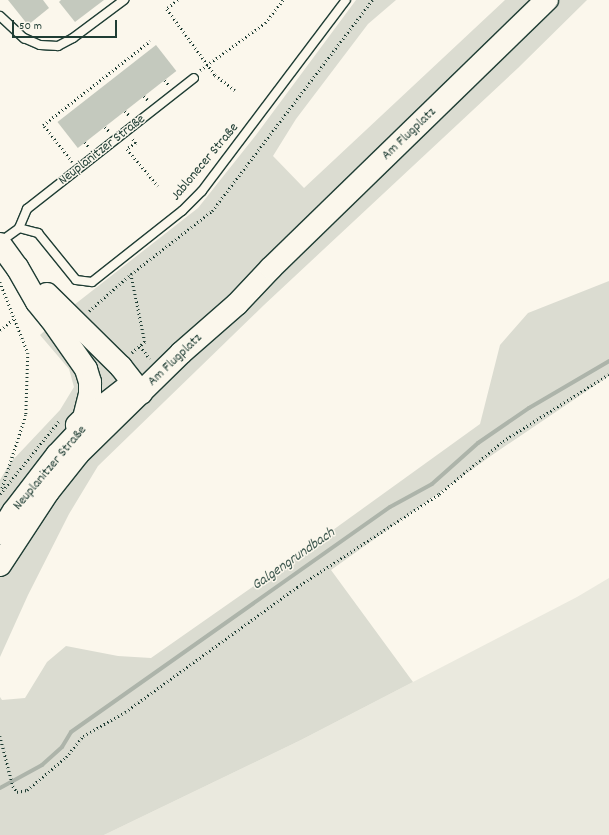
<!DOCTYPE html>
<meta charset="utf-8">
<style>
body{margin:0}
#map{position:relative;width:609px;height:835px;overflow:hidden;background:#fbf7ec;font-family:Dekko,sans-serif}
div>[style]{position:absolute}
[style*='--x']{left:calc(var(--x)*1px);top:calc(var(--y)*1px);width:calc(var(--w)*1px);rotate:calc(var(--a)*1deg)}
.built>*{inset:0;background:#eae9de}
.green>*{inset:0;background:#dbdcd1}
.stream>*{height:4px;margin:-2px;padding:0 2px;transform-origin:2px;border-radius:2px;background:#adb4aa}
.building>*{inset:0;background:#c4c9be;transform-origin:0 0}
.path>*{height:2.5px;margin-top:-1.25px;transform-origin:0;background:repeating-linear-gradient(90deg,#1f3d34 0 1px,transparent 0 4px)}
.roads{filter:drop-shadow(1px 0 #1f3d34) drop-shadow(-1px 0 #1f3d34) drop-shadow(0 1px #1f3d34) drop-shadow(0 -1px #1f3d34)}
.lane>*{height:8px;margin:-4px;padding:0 4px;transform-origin:4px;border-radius:4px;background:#fbf7ec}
.secondary>*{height:22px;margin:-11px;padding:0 11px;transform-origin:11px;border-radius:11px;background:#fbf7ec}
span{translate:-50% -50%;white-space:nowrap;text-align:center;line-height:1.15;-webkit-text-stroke:3px #fbf7ec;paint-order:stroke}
.street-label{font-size:14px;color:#1f3d34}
.water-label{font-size:15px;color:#425b52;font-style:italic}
.scale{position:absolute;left:12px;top:20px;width:105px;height:18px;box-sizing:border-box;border:2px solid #1f3d34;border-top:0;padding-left:5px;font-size:12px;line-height:14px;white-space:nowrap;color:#1f3d34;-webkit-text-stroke:3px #fbf7ec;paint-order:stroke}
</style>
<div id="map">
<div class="built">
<div style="clip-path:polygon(609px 578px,609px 835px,104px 835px,301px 740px,577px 597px)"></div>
</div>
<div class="green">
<div style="clip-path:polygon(356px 0,396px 0,368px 24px,296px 119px,273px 156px,304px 188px,505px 0,587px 0,518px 68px,264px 305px,98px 466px,69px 514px,28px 595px,0 657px,0 480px,10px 463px,60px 410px,74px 387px,69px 369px,40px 335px,74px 305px,198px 208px,256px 135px)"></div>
<div style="clip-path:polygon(609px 281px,609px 376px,495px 453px,331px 570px,413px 682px,301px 740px,104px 835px,0 835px,0 697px,2px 700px,25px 698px,47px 662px,66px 646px,118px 656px,151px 658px,308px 548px,480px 424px,500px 345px,528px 313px)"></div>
</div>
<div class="stream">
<div style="--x:0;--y:788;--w:48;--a:-28.7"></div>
<div style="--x:42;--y:765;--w:27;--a:-42"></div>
<div style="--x:62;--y:747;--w:17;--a:-59"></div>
<div style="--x:71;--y:732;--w:390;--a:-35.2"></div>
<div style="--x:390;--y:507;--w:48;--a:-28.7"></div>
<div style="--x:432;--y:484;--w:62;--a:-41.7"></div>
<div style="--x:478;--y:443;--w:62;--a:-34.5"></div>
<div style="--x:529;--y:408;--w:93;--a:-30.4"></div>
</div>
<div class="building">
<div style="clip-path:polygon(8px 0,43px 0,49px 8px,28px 25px)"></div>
<div style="clip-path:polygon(61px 0,104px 0,75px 22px,59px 2px)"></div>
<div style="left:156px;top:45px;width:33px;height:125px;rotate:52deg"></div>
</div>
<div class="path">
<div style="--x:178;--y:0;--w:14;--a:141"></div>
<div style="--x:167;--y:9;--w:82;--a:54"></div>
<div style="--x:215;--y:75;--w:25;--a:37"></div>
<div style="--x:200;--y:70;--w:80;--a:-35.9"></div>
<div style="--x:265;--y:23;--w:29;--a:-52"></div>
<div style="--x:165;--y:80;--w:6;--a:51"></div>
<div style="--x:144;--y:96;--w:6;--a:45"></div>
<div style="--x:125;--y:111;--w:6;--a:45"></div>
<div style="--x:105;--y:127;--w:6;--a:45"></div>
<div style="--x:133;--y:139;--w:5;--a:53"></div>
<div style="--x:136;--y:143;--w:11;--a:146"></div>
<div style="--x:127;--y:149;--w:48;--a:50"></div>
<div style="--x:85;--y:142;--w:6;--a:51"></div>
<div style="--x:72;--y:162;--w:47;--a:-128.1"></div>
<div style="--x:43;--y:125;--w:136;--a:-38.1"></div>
<div style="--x:131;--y:274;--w:69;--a:78.4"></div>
<div style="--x:145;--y:342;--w:17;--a:140"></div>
<div style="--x:0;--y:282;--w:76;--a:68.5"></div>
<div style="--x:28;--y:353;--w:62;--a:91.8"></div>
<div style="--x:26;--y:415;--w:78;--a:108"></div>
<div style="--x:89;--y:311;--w:56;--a:-41.4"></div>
<div style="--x:131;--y:274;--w:103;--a:-37.9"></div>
<div style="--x:212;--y:211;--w:265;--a:-52.8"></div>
<div style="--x:0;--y:330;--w:19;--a:-39"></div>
<div style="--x:140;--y:346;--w:16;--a:52"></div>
<div style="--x:0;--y:494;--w:94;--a:-51.1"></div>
<div style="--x:0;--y:736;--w:52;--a:75.4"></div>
<div style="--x:13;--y:786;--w:7;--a:56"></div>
<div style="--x:17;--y:792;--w:10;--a:-11"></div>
<div style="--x:27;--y:790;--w:51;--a:-40.2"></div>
<div style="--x:66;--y:757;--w:27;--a:-51"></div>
<div style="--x:83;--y:736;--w:48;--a:-29.7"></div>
<div style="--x:125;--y:712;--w:213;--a:-36"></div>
<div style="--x:297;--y:587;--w:170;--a:-33.2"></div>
<div style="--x:439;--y:494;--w:83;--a:-39.6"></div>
<div style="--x:503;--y:441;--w:125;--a:-32.3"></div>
</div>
<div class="roads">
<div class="lane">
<div style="--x:0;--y:16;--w:33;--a:43"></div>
<div style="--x:24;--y:38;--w:17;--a:24"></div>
<div style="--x:40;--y:45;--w:18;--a:3"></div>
<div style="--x:58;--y:46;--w:17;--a:-28"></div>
<div style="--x:73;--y:38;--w:64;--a:-36.7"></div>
<div style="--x:19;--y:228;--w:21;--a:-67"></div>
<div style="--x:27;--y:209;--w:212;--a:-38.1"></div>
<div style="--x:0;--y:242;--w:24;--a:-36"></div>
<div style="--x:19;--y:228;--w:20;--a:15"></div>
<div style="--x:38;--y:233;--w:60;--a:51"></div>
<div style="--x:76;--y:280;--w:16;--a:7"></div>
<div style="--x:92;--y:282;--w:115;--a:-38.3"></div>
<div style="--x:182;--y:211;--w:28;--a:-45"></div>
<div style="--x:202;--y:191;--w:239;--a:-53"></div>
</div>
<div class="secondary">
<div style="--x:0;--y:244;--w:29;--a:54"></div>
<div style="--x:17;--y:267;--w:40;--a:60.3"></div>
<div style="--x:37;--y:302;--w:22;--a:51"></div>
<div style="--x:51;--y:319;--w:61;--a:55"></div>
<div style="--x:86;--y:369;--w:14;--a:73"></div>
<div style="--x:90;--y:382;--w:12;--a:90"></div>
<div style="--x:90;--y:394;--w:25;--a:104"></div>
<div style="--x:84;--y:418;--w:10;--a:135"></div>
<div style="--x:47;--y:294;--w:104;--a:44.6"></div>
<div style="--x:121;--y:367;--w:33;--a:52"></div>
<div style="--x:0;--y:533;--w:26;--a:-58"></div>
<div style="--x:14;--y:511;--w:71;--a:-52.5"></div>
<div style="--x:57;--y:455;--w:67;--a:-46.8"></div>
<div style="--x:103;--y:406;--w:31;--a:-38"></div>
<div style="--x:0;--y:565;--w:87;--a:-56.7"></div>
<div style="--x:48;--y:492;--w:48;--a:-51.7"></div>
<div style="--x:78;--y:454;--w:144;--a:-44.4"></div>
<div style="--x:181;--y:353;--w:74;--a:-41.2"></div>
<div style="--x:237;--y:304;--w:50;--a:-46.6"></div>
<div style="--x:271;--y:268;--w:385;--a:-44.2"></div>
</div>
</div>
<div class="street-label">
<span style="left:409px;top:134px;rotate:-44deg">Am Flugplatz</span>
<span style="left:102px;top:150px;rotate:-38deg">Neuplanitzer Straße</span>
<span style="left:205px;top:162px;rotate:-50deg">Jablonecer Straße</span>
<span style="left:175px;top:360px;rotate:-44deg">Am Flugplatz</span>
<span style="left:50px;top:468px;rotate:-50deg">Neuplanitzer Straße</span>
</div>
<div class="water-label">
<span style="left:294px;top:560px;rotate:-35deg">Galgengrundbach</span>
</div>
<div class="scale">50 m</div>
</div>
